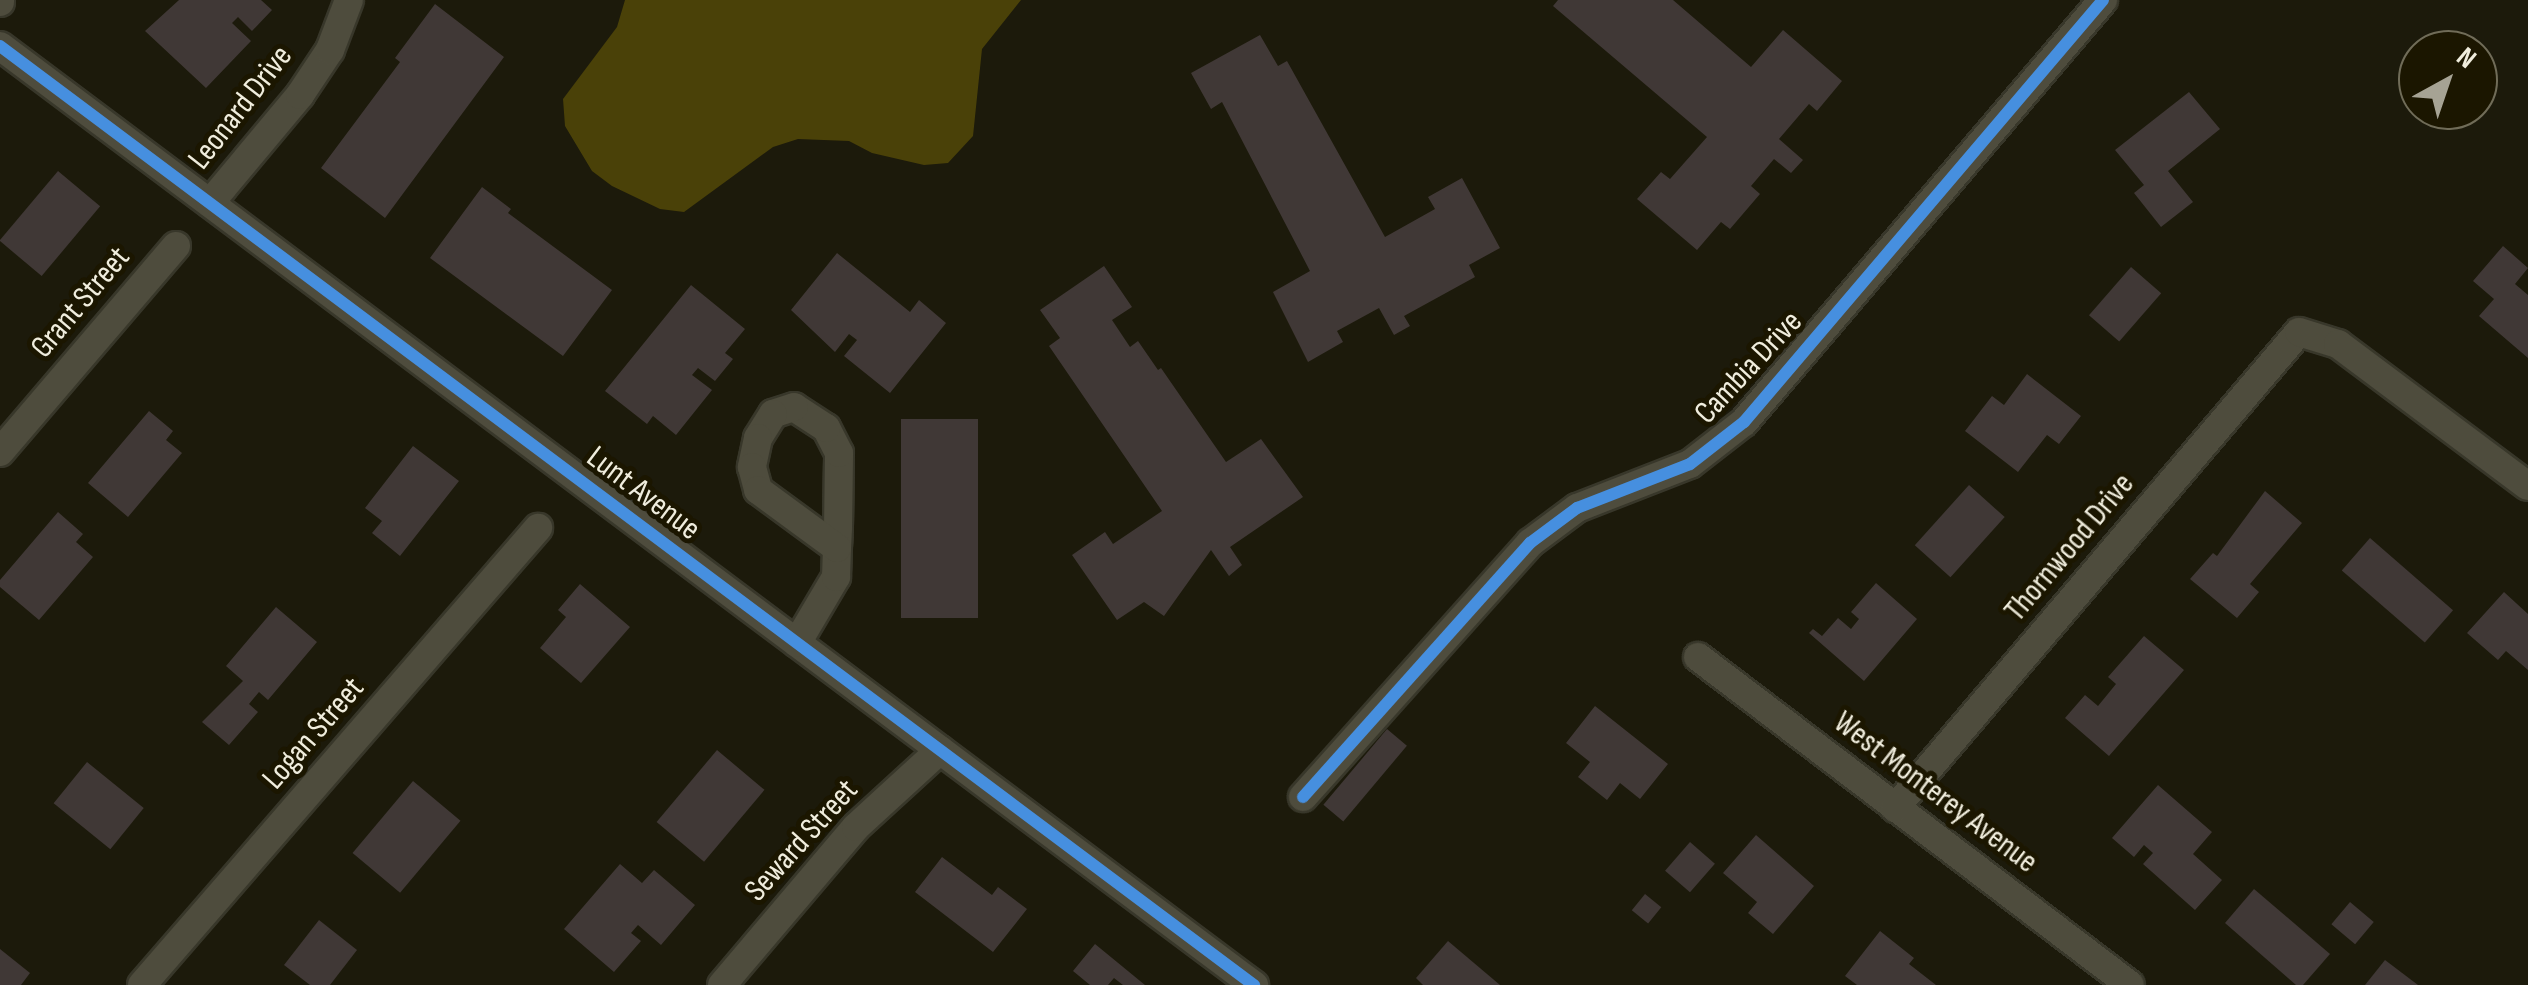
<!DOCTYPE html>
<style>
body{margin:0}
#map{position:relative;width:2528px;height:985px;overflow:hidden;background:#1c1a0b;font-family:"Sofia Sans Condensed",sans-serif}
div>[style]{position:absolute}
[style*='--x']{left:calc(var(--x)*1px);top:calc(var(--y)*1px);width:calc(var(--w)*1px);rotate:calc(var(--a)*1deg)}
.water>*{inset:0;background:#4a4108}
.building>*{inset:0;background:#403836;transform-origin:0 0}
.roads{filter:drop-shadow(2px 0 #38372a) drop-shadow(-2px 0 #38372a) drop-shadow(0 2px #38372a) drop-shadow(0 -2px #38372a)}
.street>*{height:28px;margin:-14px;padding:0 14px;transform-origin:14px;border-radius:14px;background:#4e4c3d}
.cycleway>*{height:12px;margin:-6px;padding:0 6px;transform-origin:6px;border-radius:6px;background:#468fdf}
span{translate:-50% -50%;white-space:nowrap;text-align:center;line-height:1.15;-webkit-text-stroke:10px #1b1600;paint-order:stroke}
.street-label{font-size:32px;color:#f0eddd}
.north{position:absolute;left:2398px;top:30px;width:100px;height:100px;box-sizing:border-box;background:#1b1600;border:2px solid #706c58;border-radius:50%;rotate:40deg;font-size:28px;font-weight:700;line-height:40px;text-align:center;color:#f0eddd}
.north::after{content:'';display:block;margin:auto;width:35px;height:45px;background:#a6a394;clip-path:polygon(50% 0,100% 100%,50% 72%,0 100%)}
</style>
<div id="map">
<div class="water">
<div style="clip-path:polygon(625px 0,1021px 0,982px 49px,973px 136px,948px 163px,924px 165px,872px 153px,849px 141px,798px 139px,773px 147px,684px 212px,660px 209px,612px 186px,592px 171px,565px 126px,563px 99px,617px 27px)"></div>
</div>
<div class="building">
<div style="clip-path:polygon(179px 0,261px 0,272px 10px,252px 31px,238px 17px,232px 23px,251px 41px,206px 88px,145px 31px)"></div>
<div style="clip-path:polygon(1558px 0,1673px 0,1751px 67px,1783px 30px,1842px 81px,1817px 111px,1809px 104px,1779px 139px,1803px 160px,1791px 173px,1774px 159px,1751px 186px,1760px 194px,1730px 229px,1721px 222px,1697px 250px,1637px 199px,1661px 172px,1670px 179px,1707px 137px,1553px 6px)"></div>
<div style="clip-path:polygon(435px 4px,504px 57px,385px 218px,321px 168px,400px 62px,395px 58px)"></div>
<div style="clip-path:polygon(1260px 35px,1278px 66px,1287px 61px,1385px 237px,1435px 209px,1428px 197px,1462px 178px,1500px 248px,1469px 265px,1475px 277px,1404px 316px,1410px 326px,1394px 335px,1379px 308px,1337px 331px,1343px 342px,1308px 362px,1273px 292px,1310px 271px,1222px 102px,1211px 109px,1191px 73px)"></div>
<div style="clip-path:polygon(2189px 92px,2220px 129px,2168px 171px,2193px 202px,2161px 227px,2134px 193px,2144px 185px,2115px 150px)"></div>
<div style="left:58px;top:171px;width:55px;height:91px;rotate:40deg"></div>
<div style="clip-path:polygon(482px 187px,511px 209px,508px 213px,612px 290px,563px 356px,430px 258px)"></div>
<div style="clip-path:polygon(2503px 246px,2528px 268px,2515px 284px,2528px 295px,2528px 358px,2479px 316px,2494px 299px,2473px 281px)"></div>
<div style="clip-path:polygon(837px 253px,910px 312px,919px 300px,946px 323px,890px 393px,844px 356px,857px 340px,849px 334px,835px 352px,791px 310px)"></div>
<div style="clip-path:polygon(1104px 266px,1132px 307px,1112px 320px,1130px 347px,1138px 341px,1158px 370px,1161px 368px,1226px 462px,1261px 439px,1303px 497px,1230px 547px,1242px 565px,1229px 576px,1211px 550px,1164px 616px,1144px 602px,1117px 620px,1072px 555px,1105px 532px,1113px 544px,1162px 511px,1049px 346px,1060px 338px,1040px 310px)"></div>
<div style="left:2131px;top:267px;width:40px;height:64px;rotate:41deg"></div>
<div style="clip-path:polygon(691px 285px,745px 329px,725px 353px,733px 359px,715px 381px,698px 368px,692px 375px,712px 390px,676px 435px,653px 416px,647px 424px,605px 391px)"></div>
<div style="clip-path:polygon(2027px 374px,2081px 416px,2059px 444px,2047px 435px,2018px 472px,1965px 431px,1992px 396px,2004px 405px)"></div>
<div style="clip-path:polygon(149px 411px,173px 431px,166px 440px,182px 453px,128px 517px,88px 483px)"></div>
<div style="left:901px;top:419px;width:77px;height:199px"></div>
<div style="clip-path:polygon(413px 446px,459px 481px,400px 556px,372px 533px,382px 521px,365px 508px)"></div>
<div style="left:1969px;top:485px;width:48px;height:81px;rotate:42deg"></div>
<div style="clip-path:polygon(2265px 491px,2302px 523px,2250px 584px,2259px 592px,2237px 618px,2190px 579px,2213px 553px,2217px 556px)"></div>
<div style="clip-path:polygon(58px 512px,83px 534px,76px 542px,93px 557px,39px 620px,0 587px,0 580px)"></div>
<div style="left:2370px;top:538px;width:110px;height:43px;rotate:41deg"></div>
<div style="clip-path:polygon(1876px 583px,1917px 619px,1864px 681px,1809px 633px,1813px 629px,1822px 636px,1838px 618px,1851px 629px,1859px 619px,1851px 612px)"></div>
<div style="clip-path:polygon(580px 584px,630px 627px,581px 683px,540px 648px,566px 617px,558px 610px)"></div>
<div style="clip-path:polygon(2504px 592px,2528px 614px,2528px 670px,2506px 651px,2498px 660px,2467px 633px)"></div>
<div style="clip-path:polygon(276px 607px,317px 642px,268px 700px,259px 692px,249px 704px,258px 712px,229px 745px,202px 722px,243px 681px,226px 666px)"></div>
<div style="clip-path:polygon(2144px 636px,2184px 670px,2109px 756px,2065px 718px,2085px 695px,2098px 706px,2116px 684px,2108px 677px)"></div>
<div style="clip-path:polygon(1595px 706px,1668px 764px,1640px 799px,1620px 783px,1607px 800px,1578px 777px,1590px 762px,1566px 743px)"></div>
<div style="left:1387px;top:729px;width:26px;height:99px;rotate:40deg"></div>
<div style="left:717px;top:750px;width:62px;height:94px;rotate:40deg"></div>
<div style="left:87px;top:762px;width:73px;height:53px;rotate:39deg"></div>
<div style="left:413px;top:781px;width:62px;height:94px;rotate:40deg"></div>
<div style="clip-path:polygon(2158px 785px,2212px 832px,2193px 854px,2222px 880px,2195px 910px,2143px 864px,2153px 853px,2144px 845px,2134px 857px,2112px 838px)"></div>
<div style="clip-path:polygon(1756px 835px,1814px 886px,1773px 934px,1748px 913px,1757px 902px,1723px 873px)"></div>
<div style="left:1690px;top:842px;width:33px;height:38px;rotate:41deg"></div>
<div style="clip-path:polygon(942px 857px,992px 895px,998px 887px,1027px 909px,993px 952px,915px 892px)"></div>
<div style="clip-path:polygon(620px 864px,642px 883px,654px 870px,695px 905px,661px 945px,638px 925px,631px 933px,641px 941px,614px 972px,564px 929px)"></div>
<div style="clip-path:polygon(2254px 889px,2330px 954px,2303px 985px,2296px 985px,2225px 923px)"></div>
<div style="left:1645px;top:894px;width:21px;height:21px;rotate:39deg"></div>
<div style="left:2350px;top:902px;width:31px;height:29px;rotate:40deg"></div>
<div style="clip-path:polygon(319px 920px,357px 950px,330px 985px,310px 985px,284px 965px)"></div>
<div style="clip-path:polygon(1880px 931px,1914px 958px,1909px 964px,1936px 985px,1857px 985px,1845px 976px)"></div>
<div style="clip-path:polygon(1448px 941px,1500px 985px,1423px 985px,1416px 978px)"></div>
<div style="clip-path:polygon(1095px 944px,1145px 985px,1123px 985px,1114px 978px,1108px 985px,1090px 985px,1073px 971px)"></div>
<div style="clip-path:polygon(0 949px,30px 973px,21px 985px,0 985px)"></div>
<div style="clip-path:polygon(2385px 960px,2418px 985px,2365px 985px)"></div>
</div>
<div class="roads">
<div class="street">
<div style="--x:0;--y:2;--w:2;--a:-90"></div>
<div style="--x:0;--y:46;--w:1567;--a:36.83"></div>
<div style="--x:210;--y:203;--w:141;--a:-50.2"></div>
<div style="--x:300;--y:95;--w:54;--a:-56.3"></div>
<div style="--x:330;--y:50;--w:53;--a:-69.2"></div>
<div style="--x:0;--y:452;--w:271;--a:-49.5"></div>
<div style="--x:797;--y:643;--w:77;--a:-59.4"></div>
<div style="--x:836;--y:577;--w:29;--a:-88"></div>
<div style="--x:837;--y:548;--w:20;--a:-87"></div>
<div style="--x:838;--y:528;--w:75;--a:-89.2"></div>
<div style="--x:839;--y:453;--w:28;--a:-117"></div>
<div style="--x:826;--y:428;--w:38;--a:-147"></div>
<div style="--x:794;--y:407;--w:22;--a:162"></div>
<div style="--x:773;--y:414;--w:28;--a:122"></div>
<div style="--x:758;--y:438;--w:30;--a:102"></div>
<div style="--x:752;--y:467;--w:24;--a:75"></div>
<div style="--x:758;--y:490;--w:98;--a:36.3"></div>
<div style="--x:1698;--y:657;--w:542;--a:37.21"></div>
<div style="--x:1303;--y:797;--w:341;--a:-48.2"></div>
<div style="--x:1530;--y:543;--w:59;--a:-36.7"></div>
<div style="--x:1577;--y:508;--w:121;--a:-21.3"></div>
<div style="--x:1690;--y:464;--w:68;--a:-37.9"></div>
<div style="--x:1744;--y:422;--w:554;--a:-49.61"></div>
<div style="--x:1895;--y:808;--w:624;--a:-49.68"></div>
<div style="--x:2299;--y:332;--w:41;--a:17.1"></div>
<div style="--x:2338;--y:344;--w:237;--a:36.8"></div>
<div style="--x:142;--y:985;--w:605;--a:-49.09"></div>
<div style="--x:722;--y:985;--w:207;--a:-49.7"></div>
<div style="--x:856;--y:827;--w:114;--a:-42.5"></div>
</div>
</div>
<div class="cycleway">
<div style="--x:0;--y:46;--w:1567;--a:36.83"></div>
<div style="--x:1303;--y:797;--w:341;--a:-48.2"></div>
<div style="--x:1530;--y:543;--w:59;--a:-36.7"></div>
<div style="--x:1577;--y:508;--w:121;--a:-21.3"></div>
<div style="--x:1690;--y:464;--w:68;--a:-37.9"></div>
<div style="--x:1744;--y:422;--w:554;--a:-49.61"></div>
</div>
<div class="street-label">
<span style="left:241px;top:108px;rotate:-52deg">Leonard Drive</span>
<span style="left:81px;top:303px;rotate:-50deg">Grant Street</span>
<span style="left:1749px;top:368px;rotate:-47deg">Cambia Drive</span>
<span style="left:643px;top:494px;rotate:37deg">Lunt Avenue</span>
<span style="left:2070px;top:548px;rotate:-50deg">Thornwood Drive</span>
<span style="left:314px;top:734px;rotate:-49deg">Logan Street</span>
<span style="left:1935px;top:793px;rotate:37deg">West Monterey Avenue</span>
<span style="left:802px;top:841px;rotate:-48deg">Seward Street</span>
</div>
<div class="north">N</div>
</div>
